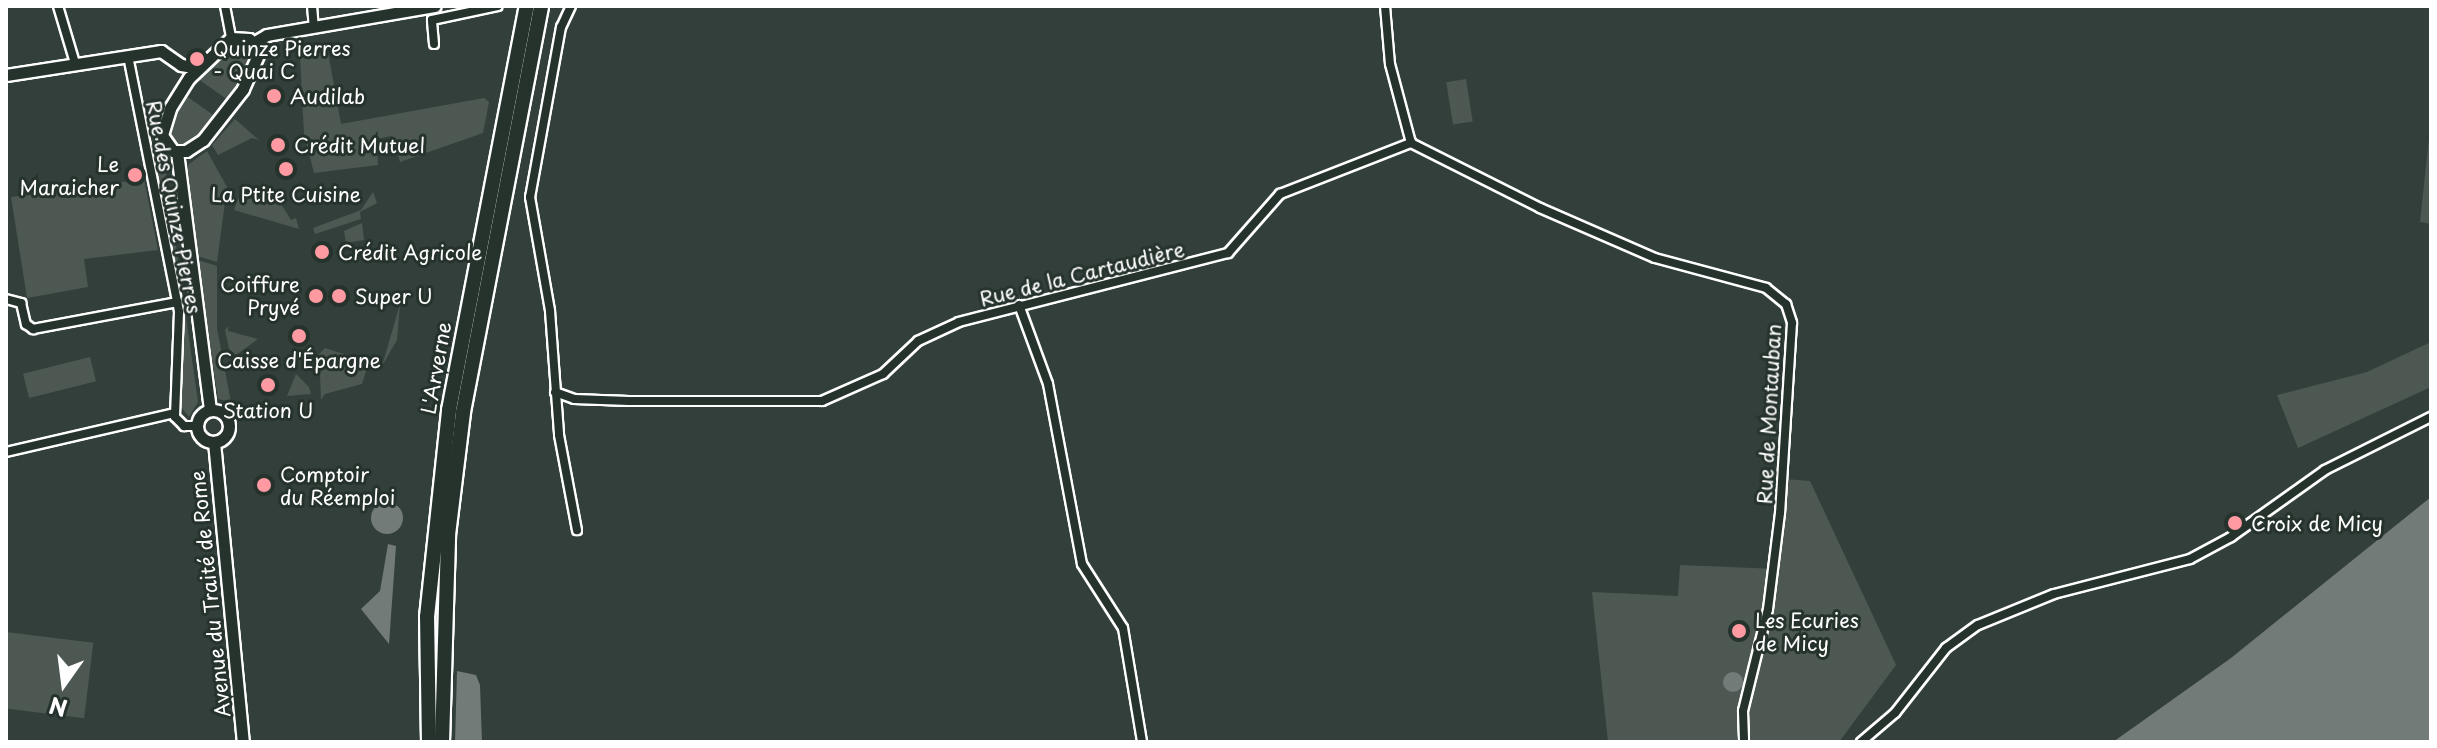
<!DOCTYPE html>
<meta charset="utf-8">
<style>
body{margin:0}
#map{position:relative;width:2437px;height:748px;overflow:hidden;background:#333f3a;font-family:"Playpen Sans",sans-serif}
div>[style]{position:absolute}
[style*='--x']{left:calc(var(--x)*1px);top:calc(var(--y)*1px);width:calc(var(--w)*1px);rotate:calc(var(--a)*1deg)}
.green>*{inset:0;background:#4d5853;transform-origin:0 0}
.water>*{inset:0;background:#737b78}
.round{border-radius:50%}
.roads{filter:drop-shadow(2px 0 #fff) drop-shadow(-2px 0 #fff) drop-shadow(0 2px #fff) drop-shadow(0 -2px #fff)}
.street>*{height:8px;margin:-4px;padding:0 4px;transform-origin:4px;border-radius:4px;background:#26332d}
.secondary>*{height:11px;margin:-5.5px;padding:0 5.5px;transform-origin:5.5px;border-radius:5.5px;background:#26332d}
.secondary>.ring{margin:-5.5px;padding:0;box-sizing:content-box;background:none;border:11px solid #26332d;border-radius:50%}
.highway>*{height:14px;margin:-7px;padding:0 7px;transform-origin:7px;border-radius:7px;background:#26332d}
.dots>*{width:22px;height:22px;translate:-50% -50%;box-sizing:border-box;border:4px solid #26332d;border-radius:50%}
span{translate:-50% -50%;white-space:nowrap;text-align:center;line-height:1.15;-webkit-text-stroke:6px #26332d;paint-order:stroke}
.poi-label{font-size:20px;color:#fff}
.left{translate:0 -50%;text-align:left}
.right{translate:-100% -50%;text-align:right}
.street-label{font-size:20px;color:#fff}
.frame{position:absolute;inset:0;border:8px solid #fff;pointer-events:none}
.north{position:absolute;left:24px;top:644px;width:80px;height:80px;-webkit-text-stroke:6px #26332d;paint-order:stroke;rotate:194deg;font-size:22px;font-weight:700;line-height:32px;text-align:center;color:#fff}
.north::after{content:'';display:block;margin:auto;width:28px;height:36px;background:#fff;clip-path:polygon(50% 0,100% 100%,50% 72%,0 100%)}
</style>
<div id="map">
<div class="green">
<div style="clip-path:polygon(234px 44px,243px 45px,251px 58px,228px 100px,198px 79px)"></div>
<div style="clip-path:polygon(328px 52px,341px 124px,484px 98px,489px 102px,483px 133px,400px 162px,392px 136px,376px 139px,378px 165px,314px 173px,304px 134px,300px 57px)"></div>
<div style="left:1466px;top:79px;width:43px;height:20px;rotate:81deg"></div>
<div style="clip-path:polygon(185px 95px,216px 117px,188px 144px,178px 146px,169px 141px,167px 129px)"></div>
<div style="clip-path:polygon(235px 119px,259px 140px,252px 138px,218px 155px,212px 145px)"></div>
<div style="clip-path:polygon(2431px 119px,2431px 224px,2420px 222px)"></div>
<div style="clip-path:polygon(152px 144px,164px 160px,198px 402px,189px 417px,178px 403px,184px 308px)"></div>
<div style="clip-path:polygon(207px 151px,227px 187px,217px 262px,197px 256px,185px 167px)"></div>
<div style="clip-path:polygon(144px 179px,158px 250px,84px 259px,88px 287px,27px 298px,11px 197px)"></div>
<div style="clip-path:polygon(273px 191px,291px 220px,296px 218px,299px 229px,234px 210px,238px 198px,240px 202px)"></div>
<div style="clip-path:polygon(373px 192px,377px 203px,360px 212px,361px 219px,315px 234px,313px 228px,361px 210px)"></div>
<div style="clip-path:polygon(362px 223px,364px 240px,346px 243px,344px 231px)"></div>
<div style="clip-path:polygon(198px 260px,217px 266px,217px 328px,231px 402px,218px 399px)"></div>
<div style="clip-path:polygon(400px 304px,397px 340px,382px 366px)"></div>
<div style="clip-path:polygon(228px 326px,228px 331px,258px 339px,236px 355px,229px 349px,225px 330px)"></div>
<div style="clip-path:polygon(2431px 342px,2431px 387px,2298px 448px,2277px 395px,2367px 372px)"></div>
<div style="clip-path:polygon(325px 348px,369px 362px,362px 384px,325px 394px,321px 400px,320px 375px,310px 364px)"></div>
<div style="left:90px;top:357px;width:25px;height:69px;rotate:76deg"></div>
<div style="clip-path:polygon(296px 374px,309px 387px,311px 394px,287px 396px)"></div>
<div style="clip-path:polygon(1785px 479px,1810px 481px,1896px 665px,1839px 742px,1608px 742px,1592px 592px,1678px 596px,1680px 565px,1777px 569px)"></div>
<div style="left:6px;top:632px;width:88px;height:76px;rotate:7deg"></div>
</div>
<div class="water">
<div style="clip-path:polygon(2431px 497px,2431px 742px,2113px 742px,2231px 658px)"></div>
<div class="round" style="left:371px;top:502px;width:32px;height:32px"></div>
<div style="clip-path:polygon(388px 544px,396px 546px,389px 644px,361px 609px,380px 591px)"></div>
<div style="clip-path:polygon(457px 671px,476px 675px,480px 685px,482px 742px,455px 742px)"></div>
<div class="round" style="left:1723px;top:672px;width:20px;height:20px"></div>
</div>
<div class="roads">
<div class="street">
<div style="--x:58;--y:6;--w:59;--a:73.4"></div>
<div style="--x:225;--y:6;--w:33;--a:79"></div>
<div style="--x:312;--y:6;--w:21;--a:85"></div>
<div style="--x:571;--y:6;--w:23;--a:115"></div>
<div style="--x:561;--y:27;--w:173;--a:100.3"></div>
<div style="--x:530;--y:197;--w:116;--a:80"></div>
<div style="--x:550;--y:311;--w:124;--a:85.8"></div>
<div style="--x:559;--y:435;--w:97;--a:79.3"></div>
<div style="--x:1385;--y:6;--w:58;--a:85.1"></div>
<div style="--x:1390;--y:64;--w:82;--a:75.1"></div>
<div style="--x:434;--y:44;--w:24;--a:-95"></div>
<div style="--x:432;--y:20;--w:67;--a:-12"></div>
<div style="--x:128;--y:56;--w:261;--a:78.7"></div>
<div style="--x:179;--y:312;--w:105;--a:92.2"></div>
<div style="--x:175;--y:417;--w:13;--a:45"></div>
<div style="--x:184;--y:426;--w:13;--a:0"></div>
<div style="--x:1411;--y:143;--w:144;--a:26.7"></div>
<div style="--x:1540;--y:208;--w:125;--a:23.5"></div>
<div style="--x:1655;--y:258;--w:115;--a:15.1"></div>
<div style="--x:1766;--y:288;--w:26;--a:39"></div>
<div style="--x:1786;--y:304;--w:20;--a:72"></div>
<div style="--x:1792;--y:323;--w:190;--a:93.6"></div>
<div style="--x:1780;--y:513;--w:97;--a:97.1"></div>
<div style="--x:1768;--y:609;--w:105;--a:103.8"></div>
<div style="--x:1743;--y:711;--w:31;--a:88"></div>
<div style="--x:6;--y:299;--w:16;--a:15"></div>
<div style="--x:21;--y:303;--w:22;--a:77"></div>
<div style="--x:26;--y:324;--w:9;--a:36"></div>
<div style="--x:33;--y:329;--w:147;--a:-10.6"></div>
<div style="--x:1019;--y:305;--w:84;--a:69.8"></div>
<div style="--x:1048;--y:384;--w:183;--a:79.3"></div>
<div style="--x:1082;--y:564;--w:76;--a:57.4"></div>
<div style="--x:1123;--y:628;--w:116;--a:80.5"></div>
<div style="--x:555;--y:392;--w:20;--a:20"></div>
<div style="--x:574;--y:399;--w:55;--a:2.1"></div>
<div style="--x:629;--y:401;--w:193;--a:0"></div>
<div style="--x:822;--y:401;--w:67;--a:-23.9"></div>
<div style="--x:883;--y:374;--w:48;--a:-43.3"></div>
<div style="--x:918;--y:341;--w:45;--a:-24.9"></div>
<div style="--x:959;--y:322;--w:278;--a:-14.4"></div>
<div style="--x:1228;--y:253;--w:79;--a:-48.6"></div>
<div style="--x:1280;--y:194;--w:141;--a:-21.3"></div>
<div style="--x:6;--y:452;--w:173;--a:-13"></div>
<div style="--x:1861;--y:742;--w:45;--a:-40.5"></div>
<div style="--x:1895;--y:713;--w:83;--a:-51.9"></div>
<div style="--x:1946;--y:648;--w:39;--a:-36"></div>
<div style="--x:1978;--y:625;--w:82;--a:-22.2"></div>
<div style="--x:2054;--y:594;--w:140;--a:-14.4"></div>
<div style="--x:2190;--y:559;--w:47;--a:-28.2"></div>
<div style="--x:2231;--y:537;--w:115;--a:-35.5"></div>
<div style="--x:2325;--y:470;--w:119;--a:-26.6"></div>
</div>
<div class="secondary">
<div style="--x:231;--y:38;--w:18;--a:3"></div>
<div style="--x:249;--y:39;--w:18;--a:61"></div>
<div style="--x:258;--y:55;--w:37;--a:114"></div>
<div style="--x:243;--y:89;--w:65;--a:128.1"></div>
<div style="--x:203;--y:140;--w:20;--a:147"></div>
<div style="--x:186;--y:151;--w:13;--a:180"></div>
<div style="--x:173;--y:151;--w:19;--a:-125"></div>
<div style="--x:162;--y:135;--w:28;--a:-73"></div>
<div style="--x:170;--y:108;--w:36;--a:-58"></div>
<div style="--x:189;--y:78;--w:58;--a:-43.6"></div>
<div style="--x:253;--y:43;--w:16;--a:-30"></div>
<div style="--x:267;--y:35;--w:170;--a:-9.8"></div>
<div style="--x:6;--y:75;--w:157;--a:-8.8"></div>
<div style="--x:161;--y:51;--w:24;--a:35"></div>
<div style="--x:181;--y:65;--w:17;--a:10"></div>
<div style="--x:177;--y:152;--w:260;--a:82.7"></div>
<div class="ring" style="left:197px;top:410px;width:21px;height:21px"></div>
<div style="--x:214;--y:442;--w:301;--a:84.5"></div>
</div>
<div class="highway">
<div style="--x:429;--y:742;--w:125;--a:-90.9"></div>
<div style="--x:427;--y:617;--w:208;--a:-83.9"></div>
<div style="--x:449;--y:410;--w:411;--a:-79.1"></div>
<div style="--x:442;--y:742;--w:207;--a:-88.3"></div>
<div style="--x:448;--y:535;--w:124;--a:-83"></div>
<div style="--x:463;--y:412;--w:413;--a:-79.1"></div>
</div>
</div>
<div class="dots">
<div style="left:197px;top:59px;background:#ff9aa2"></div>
<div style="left:274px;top:96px;background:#ff9aa2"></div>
<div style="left:278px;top:145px;background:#ff9aa2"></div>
<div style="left:286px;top:169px;background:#ff9aa2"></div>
<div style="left:135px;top:175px;background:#ff9aa2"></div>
<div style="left:322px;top:252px;background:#ff9aa2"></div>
<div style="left:316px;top:296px;background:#ff9aa2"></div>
<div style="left:339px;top:296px;background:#ff9aa2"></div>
<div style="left:299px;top:336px;background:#ff9aa2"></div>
<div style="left:268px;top:385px;background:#ff9aa2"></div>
<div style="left:264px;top:485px;background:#ff9aa2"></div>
<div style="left:2235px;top:523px;background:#ff9aa2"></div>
<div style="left:1739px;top:631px;background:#ff9aa2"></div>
</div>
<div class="poi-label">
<span class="left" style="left:213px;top:60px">Quinze Pierres<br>- Quai C</span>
<span class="left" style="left:290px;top:96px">Audilab</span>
<span class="left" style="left:294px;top:145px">Crédit Mutuel</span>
<span class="right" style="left:119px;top:176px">Le<br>Maraicher</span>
<span style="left:286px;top:194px">La Ptite Cuisine</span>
<span class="left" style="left:338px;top:252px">Crédit Agricole</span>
<span class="right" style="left:300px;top:296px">Coiffure<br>Pryvé</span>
<span class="left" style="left:355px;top:296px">Super U</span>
<span style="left:299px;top:360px">Caisse d'Épargne</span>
<span style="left:268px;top:410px">Station U</span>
<span class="left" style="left:280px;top:486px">Comptoir<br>du Réemploi</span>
<span class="left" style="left:2251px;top:523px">Croix de Micy</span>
<span class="left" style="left:1755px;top:632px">Les Ecuries<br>de Micy</span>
</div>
<div class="street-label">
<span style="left:174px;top:207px;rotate:79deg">Rue des Quinze Pierres</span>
<span style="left:1082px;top:274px;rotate:-14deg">Rue de la Cartaudière</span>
<span style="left:436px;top:368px;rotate:-80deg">L'Arverne</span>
<span style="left:1769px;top:414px;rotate:-87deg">Rue de Montauban</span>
<span style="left:210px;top:594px;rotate:-96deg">Avenue du Traité de Rome</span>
</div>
<div class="frame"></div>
<div class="north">N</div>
</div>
